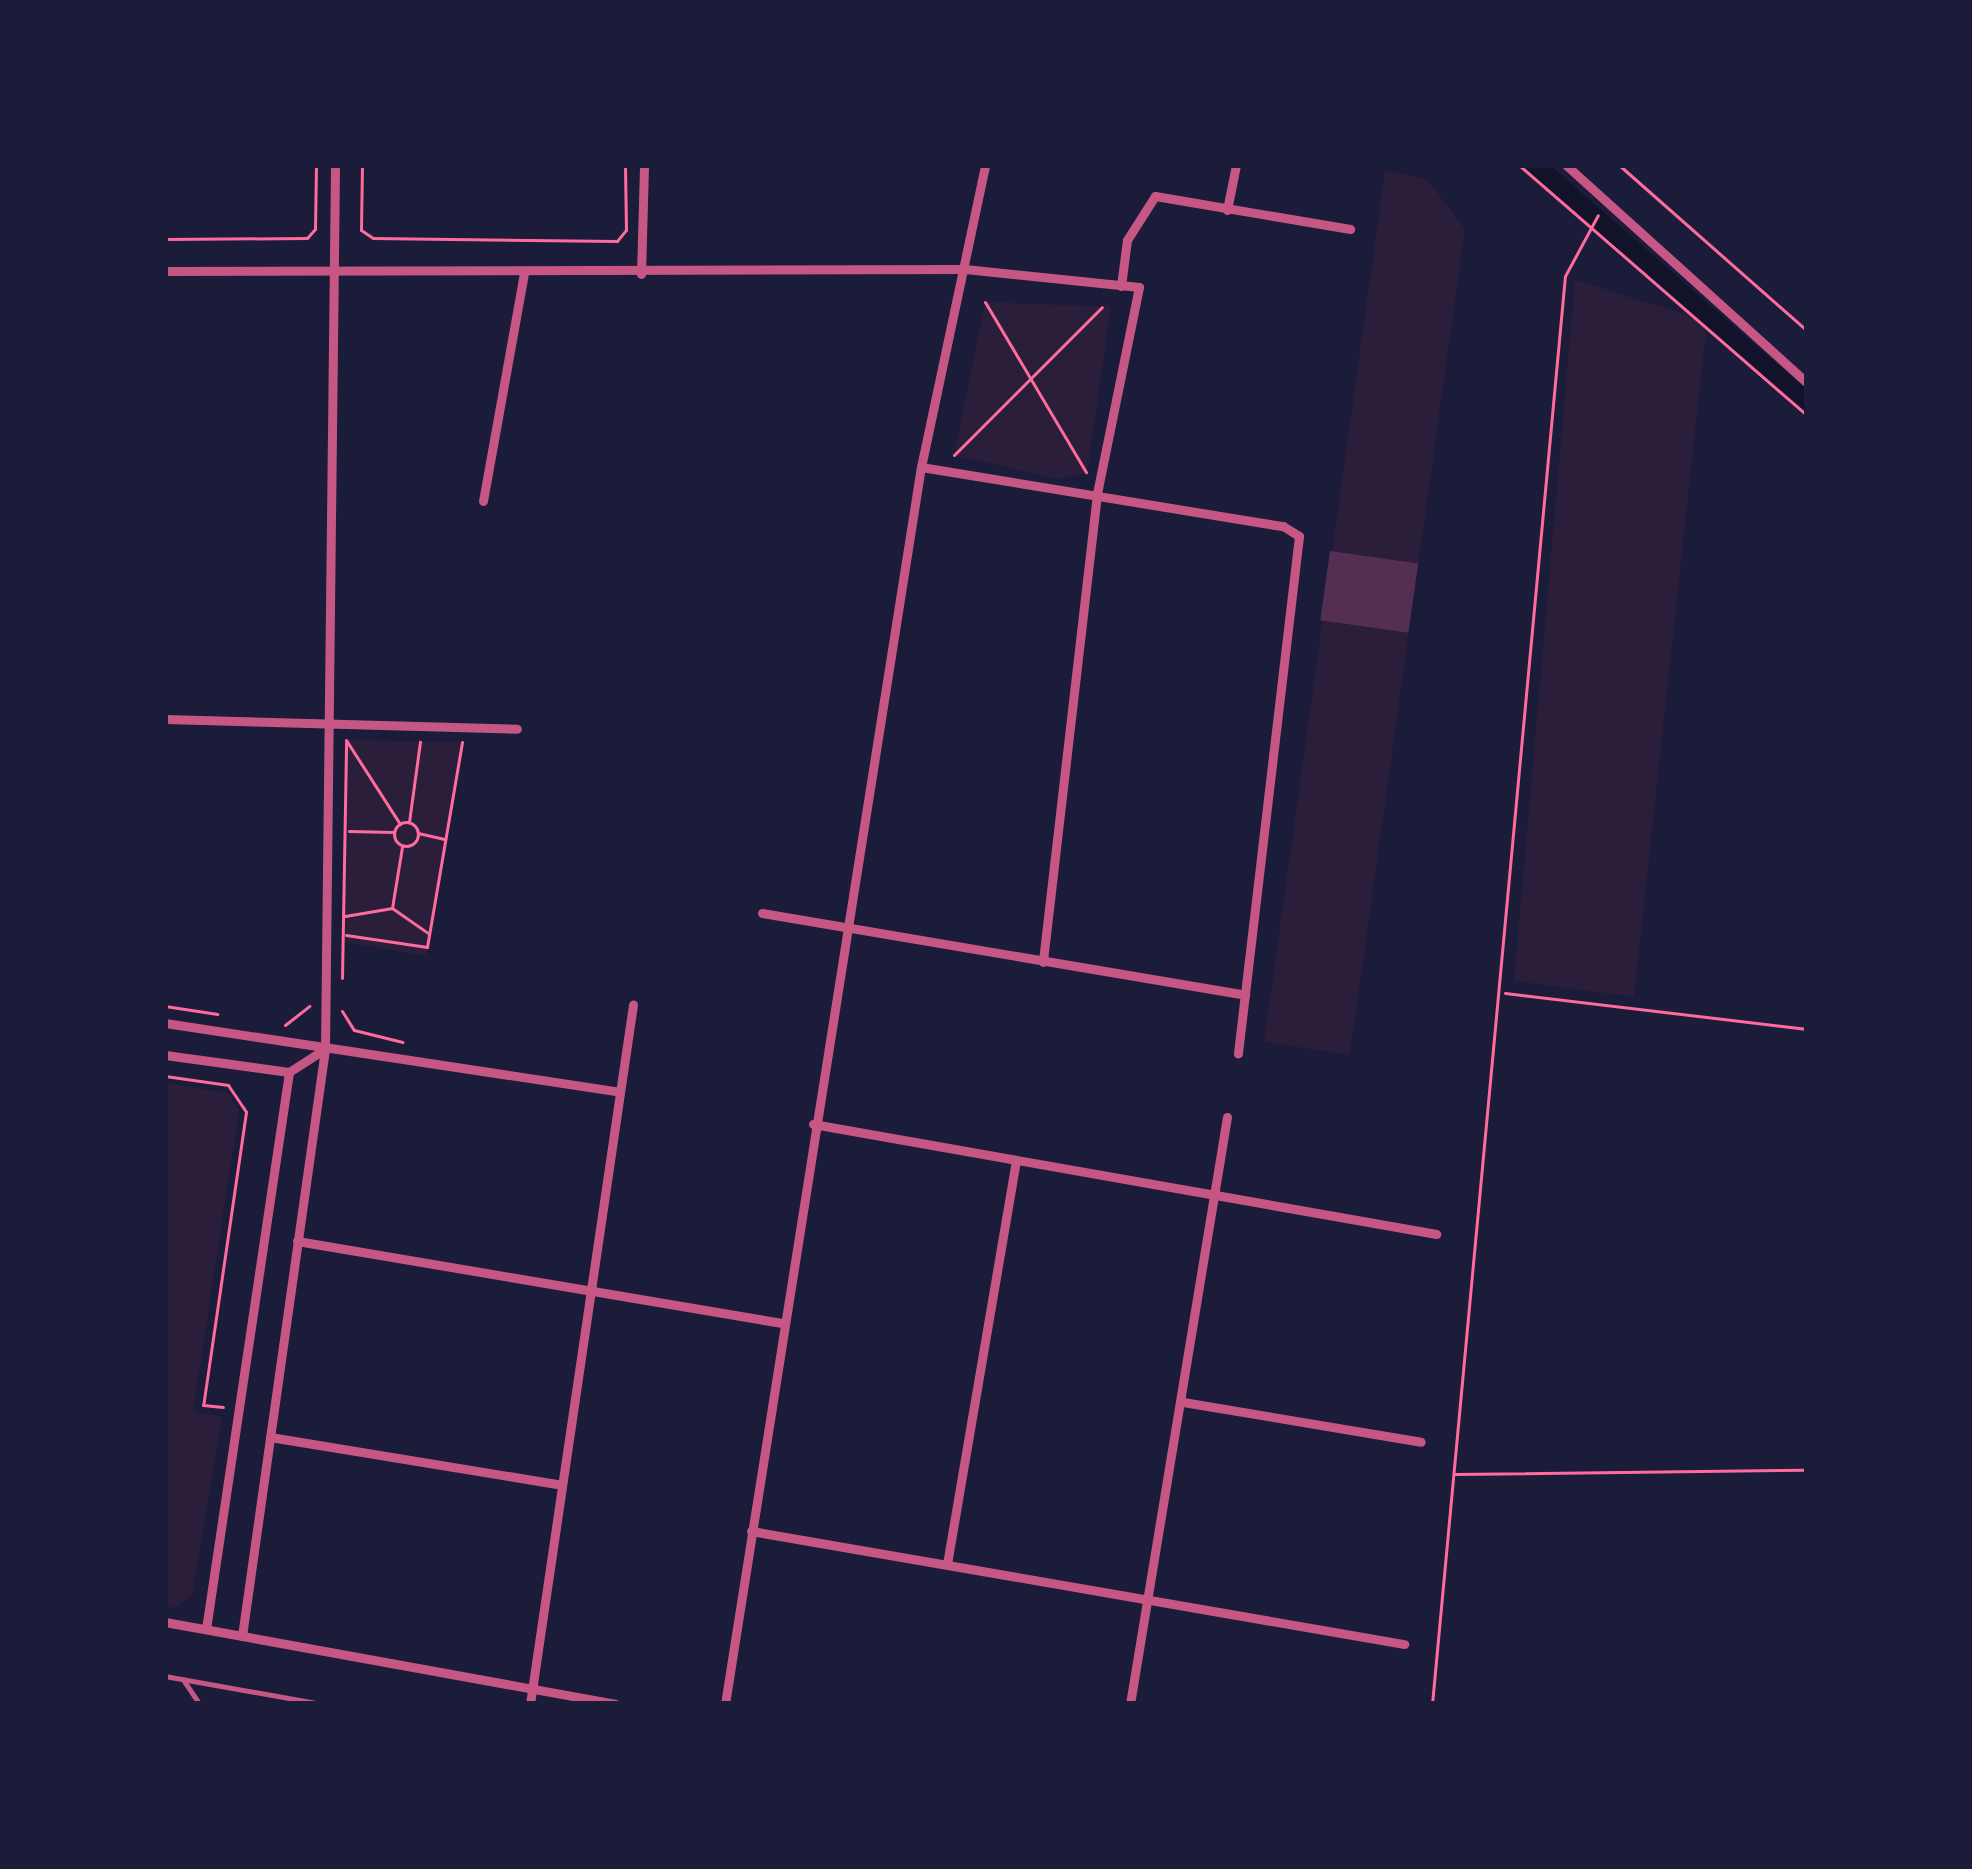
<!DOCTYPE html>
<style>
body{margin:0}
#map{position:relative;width:1972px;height:1869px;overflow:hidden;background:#1b1b3a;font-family:"Space Grotesk",sans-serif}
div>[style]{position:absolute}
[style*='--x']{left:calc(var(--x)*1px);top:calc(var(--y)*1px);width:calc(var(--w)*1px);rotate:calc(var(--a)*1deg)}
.green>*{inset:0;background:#2a1e3b}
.canal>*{height:21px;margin:-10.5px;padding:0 10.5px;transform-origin:10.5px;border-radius:10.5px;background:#12122b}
.building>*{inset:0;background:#542f53;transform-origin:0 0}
.path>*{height:3px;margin:-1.5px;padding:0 1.5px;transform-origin:1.5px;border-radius:1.5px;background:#ff6b9d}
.path>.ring{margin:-1.5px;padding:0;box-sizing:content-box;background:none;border:3px solid #ff6b9d;border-radius:50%}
.service>*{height:4.5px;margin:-2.25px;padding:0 2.25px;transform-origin:2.25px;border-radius:2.25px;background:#c65784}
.minor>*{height:9px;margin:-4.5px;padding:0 4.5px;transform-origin:4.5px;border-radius:4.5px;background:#c65784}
span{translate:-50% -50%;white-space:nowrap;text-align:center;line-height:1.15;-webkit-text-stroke:12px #1b1b3a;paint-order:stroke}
.frame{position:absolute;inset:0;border:168px solid #1b1b3a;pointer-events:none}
</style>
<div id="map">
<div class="green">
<div style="clip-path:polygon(1385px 170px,1428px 180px,1465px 229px,1350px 1055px,1264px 1042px)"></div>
<div style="clip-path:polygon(1575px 280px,1707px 321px,1634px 997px,1514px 981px)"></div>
<div style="clip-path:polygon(985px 302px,1111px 307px,1087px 473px,1057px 479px,954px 455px)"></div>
<div style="clip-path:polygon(346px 740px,463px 742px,426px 956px,344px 942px)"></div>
<div style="clip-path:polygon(165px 1083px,228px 1093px,239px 1110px,193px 1412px,222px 1416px,192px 1594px,176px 1608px,165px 1606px)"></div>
</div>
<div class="canal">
<div style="--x:1534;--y:165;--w:363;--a:41.2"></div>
</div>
<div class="building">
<div style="left:1330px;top:551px;width:89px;height:70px;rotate:8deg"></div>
</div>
<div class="path">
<div style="--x:362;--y:165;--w:65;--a:90.9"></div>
<div style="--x:361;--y:230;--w:14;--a:34"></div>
<div style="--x:373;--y:238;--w:244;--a:0.7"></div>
<div style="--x:617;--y:241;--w:14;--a:-51"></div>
<div style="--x:626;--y:230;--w:65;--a:-90.9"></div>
<div style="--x:1519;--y:165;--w:381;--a:41"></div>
<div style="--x:1619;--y:165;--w:251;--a:41.4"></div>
<div style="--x:165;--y:239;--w:142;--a:-0.4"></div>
<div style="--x:307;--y:238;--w:12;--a:-48"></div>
<div style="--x:315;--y:229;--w:64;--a:-89.1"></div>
<div style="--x:985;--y:302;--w:198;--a:59.3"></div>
<div style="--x:954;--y:455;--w:209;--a:-45"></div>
<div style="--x:346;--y:740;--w:100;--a:57.3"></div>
<div style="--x:409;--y:822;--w:81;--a:-82.2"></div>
<div class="ring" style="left:394px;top:822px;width:21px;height:21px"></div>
<div style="--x:349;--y:831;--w:44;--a:1.3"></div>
<div style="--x:418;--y:833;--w:27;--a:13"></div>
<div style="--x:392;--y:908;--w:62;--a:-80.7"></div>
<div style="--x:345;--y:916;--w:48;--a:-9.7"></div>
<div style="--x:392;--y:908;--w:44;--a:34.8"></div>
<div style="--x:346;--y:935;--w:82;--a:8.4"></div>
<div style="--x:427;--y:947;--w:208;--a:-80.3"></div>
<div style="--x:342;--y:978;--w:237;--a:-89"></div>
<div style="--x:1505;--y:993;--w:304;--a:6.8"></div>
<div style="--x:165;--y:1006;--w:53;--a:8.7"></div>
<div style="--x:342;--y:1011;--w:22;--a:58"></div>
<div style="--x:354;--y:1030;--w:50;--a:13.8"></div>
<div style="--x:285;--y:1025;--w:31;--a:-38"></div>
<div style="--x:165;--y:1076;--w:64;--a:8.1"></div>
<div style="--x:228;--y:1085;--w:32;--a:56"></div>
<div style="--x:246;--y:1112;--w:296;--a:98.3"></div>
<div style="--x:203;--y:1405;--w:20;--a:6"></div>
<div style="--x:1455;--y:1474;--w:352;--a:-0.7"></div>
<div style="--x:1432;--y:1704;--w:1434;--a:-84.68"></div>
<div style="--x:1565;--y:276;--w:69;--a:-61.6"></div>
</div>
<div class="service">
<div style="--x:165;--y:1676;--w:159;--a:10.1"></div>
<div style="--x:183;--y:1679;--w:30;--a:56"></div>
</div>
<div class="minor">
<div style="--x:1566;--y:165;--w:325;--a:42.1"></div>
<div style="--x:1227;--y:210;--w:46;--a:-78.7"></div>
<div style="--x:165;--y:271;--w:800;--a:-0.14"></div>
<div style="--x:965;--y:269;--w:175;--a:5.9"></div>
<div style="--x:1139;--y:287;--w:211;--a:101.5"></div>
<div style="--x:1097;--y:494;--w:471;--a:96.6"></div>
<div style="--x:641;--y:274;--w:109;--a:-88.4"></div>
<div style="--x:1121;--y:286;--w:46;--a:-82.6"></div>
<div style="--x:1127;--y:240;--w:52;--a:-57.5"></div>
<div style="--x:1155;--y:196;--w:198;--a:9.6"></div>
<div style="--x:921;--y:467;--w:367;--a:9.3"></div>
<div style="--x:1283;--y:526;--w:19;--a:32"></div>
<div style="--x:1299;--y:536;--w:521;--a:96.73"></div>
<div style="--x:483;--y:501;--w:232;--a:-79.8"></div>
<div style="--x:165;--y:719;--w:352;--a:1.6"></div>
<div style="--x:762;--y:913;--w:490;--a:9.6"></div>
<div style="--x:165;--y:1023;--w:459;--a:8.6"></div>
<div style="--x:165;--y:1055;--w:125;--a:7.8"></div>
<div style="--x:813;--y:1124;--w:633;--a:10.01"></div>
<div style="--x:297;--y:1241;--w:492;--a:9.6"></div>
<div style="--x:1183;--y:1402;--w:241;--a:9.5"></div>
<div style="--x:270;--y:1437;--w:292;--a:9.3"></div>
<div style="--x:751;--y:1531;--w:663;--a:9.82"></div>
<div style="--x:947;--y:1564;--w:409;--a:-80.3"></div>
<div style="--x:165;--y:1622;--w:458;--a:10.3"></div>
<div style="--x:206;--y:1629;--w:563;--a:-81.52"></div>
<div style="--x:289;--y:1072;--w:43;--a:-32.6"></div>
<div style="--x:242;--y:1636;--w:593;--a:-81.95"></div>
<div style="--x:325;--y:1049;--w:884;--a:-89.35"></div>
<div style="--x:530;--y:1704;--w:707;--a:-81.62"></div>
<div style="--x:725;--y:1704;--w:1252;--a:-81"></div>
<div style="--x:921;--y:467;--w:309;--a:-78"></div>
<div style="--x:1130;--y:1704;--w:595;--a:-80.62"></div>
</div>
<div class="frame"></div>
</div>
